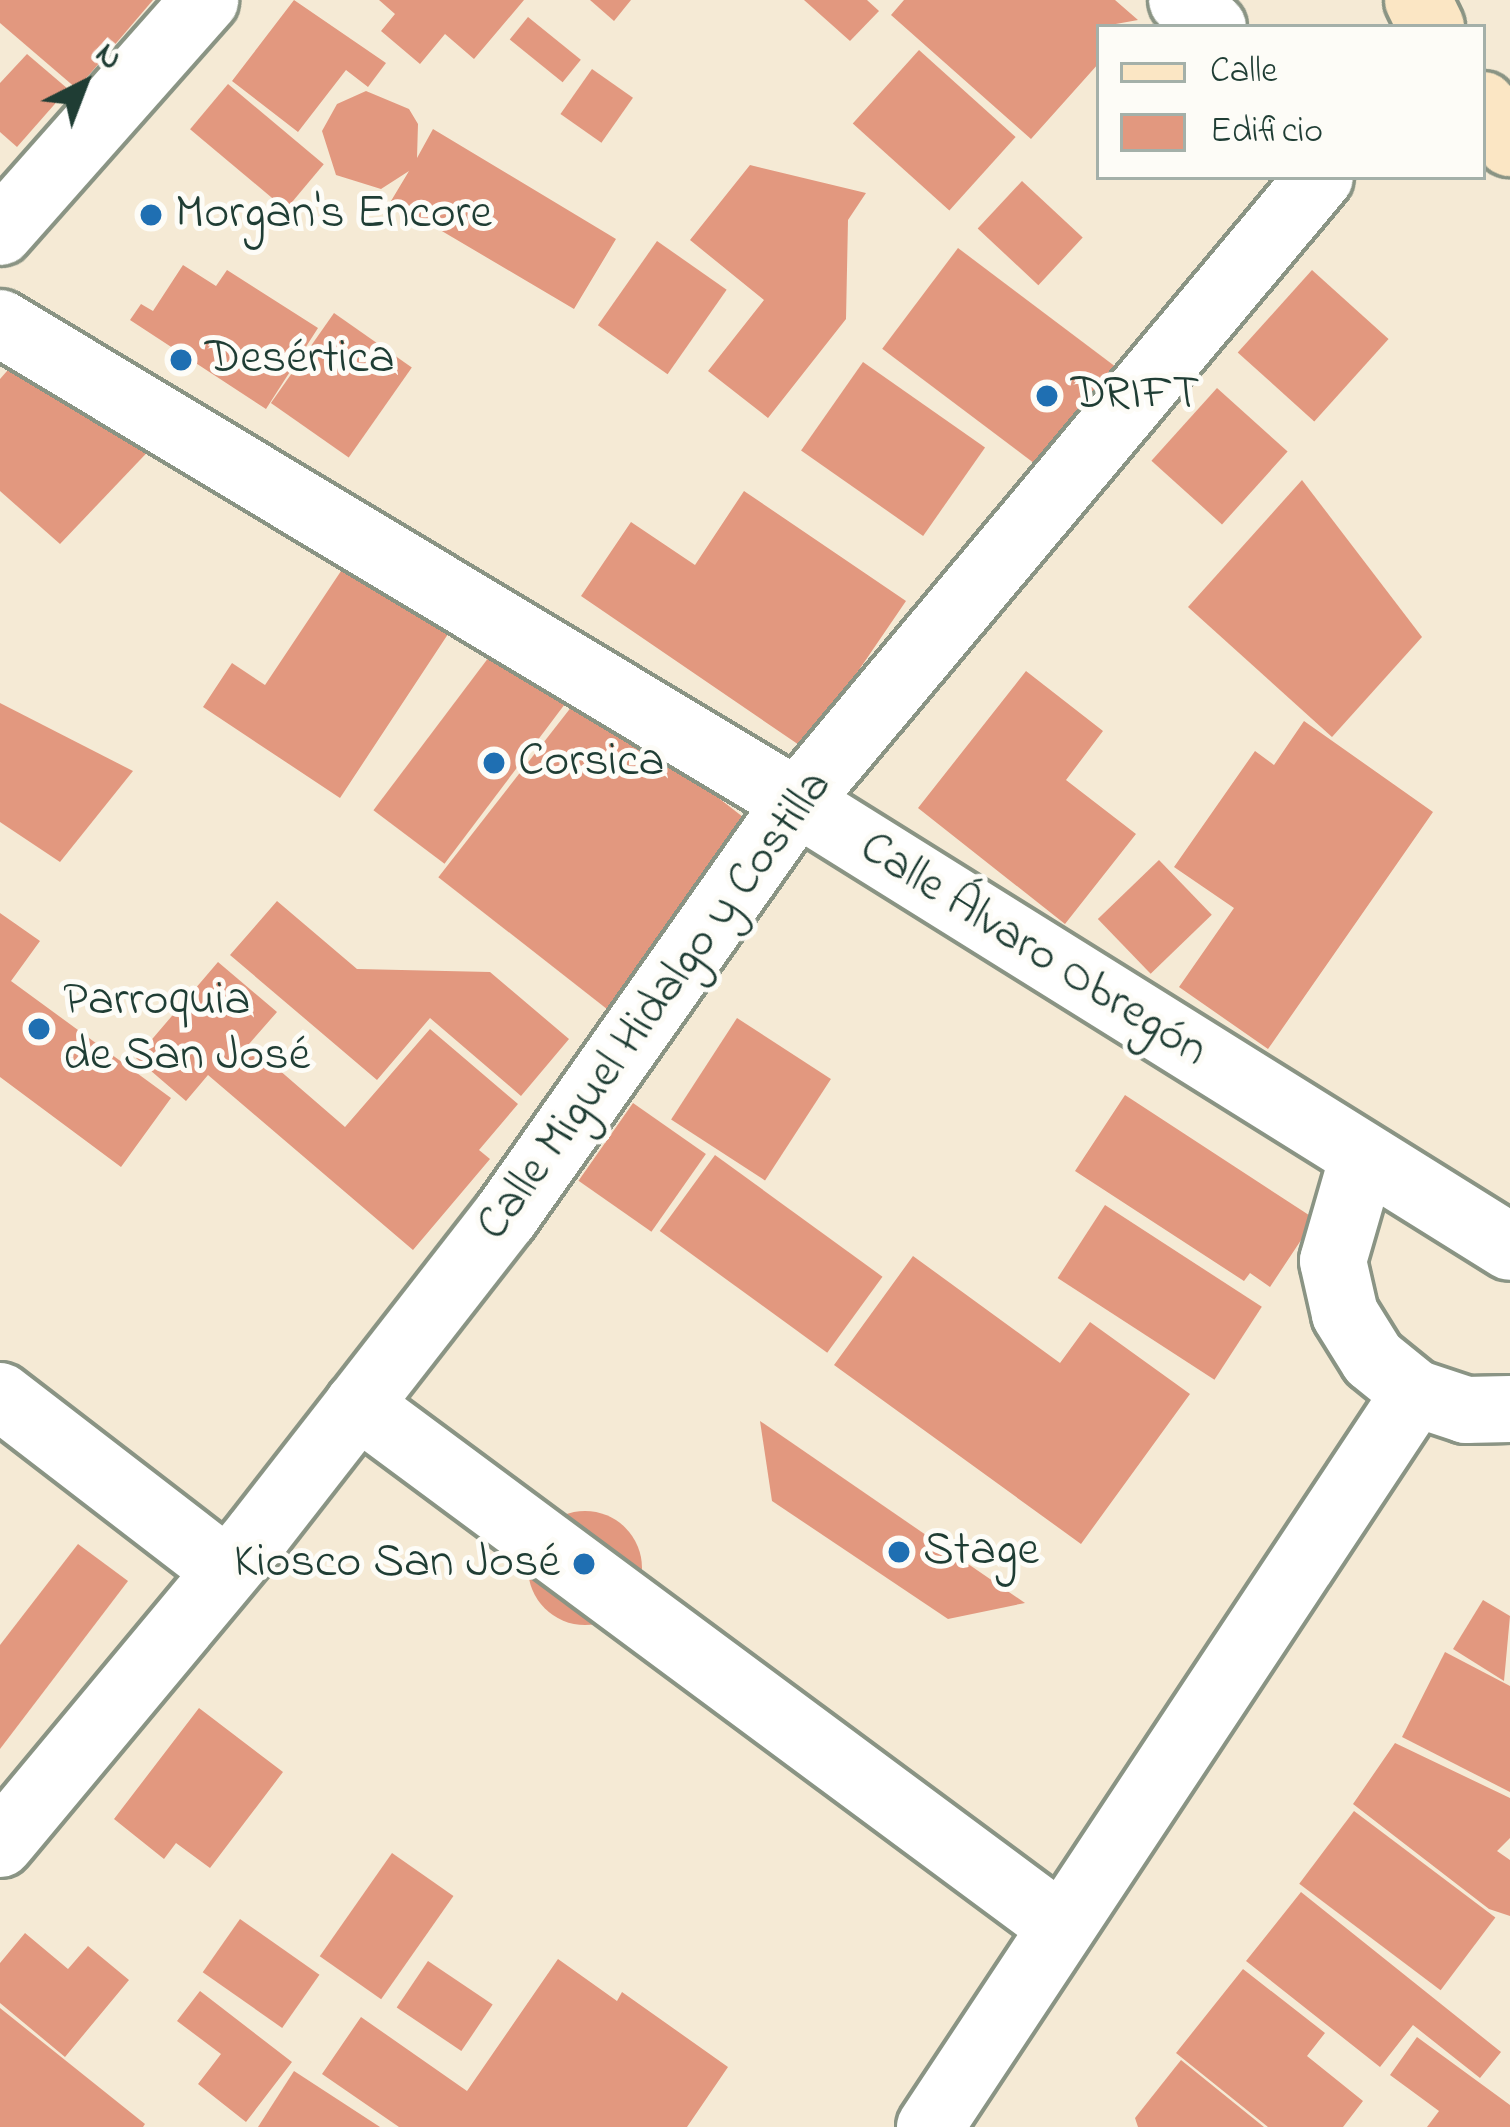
<!DOCTYPE html>
<meta charset="utf-8">
<style>
body{margin:0}
#map{position:relative;width:1510px;height:2127px;overflow:hidden;background:#f5ead5;font-family:"Indie Flower",sans-serif}
div>[style]{position:absolute}
[style*='--x']{left:calc(var(--x)*1px);top:calc(var(--y)*1px);width:calc(var(--w)*1px);rotate:calc(var(--a)*1deg)}
.building>*{inset:0;background:#e2987f;transform-origin:0 0}
.round{border-radius:50%}
.roads{filter:drop-shadow(3px 0 #8a9484) drop-shadow(-3px 0 #8a9484) drop-shadow(0 3px #8a9484) drop-shadow(0 -3px #8a9484)}
.street>*{height:66px;margin:-33px;padding:0 33px;transform-origin:33px;border-radius:33px;background:#fff}
.secondary>*{height:66px;margin:-33px;padding:0 33px;transform-origin:33px;border-radius:33px;background:#fbe6c4}
.dots>*{width:33px;height:33px;translate:-50% -50%;box-sizing:border-box;border:6px solid #fdfcf7;border-radius:50%}
span{translate:-50% -50%;white-space:nowrap;text-align:center;line-height:1.15;-webkit-text-stroke:10px #fdfcf7;paint-order:stroke}
.poi-label{font-size:48px;color:#1f3d34}
.left{translate:0 -50%;text-align:left}
.right{translate:-100% -50%;text-align:right}
.street-label{font-size:48px;color:#1f3d34}
.legend{position:absolute;left:1096px;top:24px;width:390px;height:156px;box-sizing:border-box;background:#fdfcf7;border:3px solid #a4b0a9;margin:0;padding:15px 21px;list-style:none;font-size:36px;color:#1f3d34}
.legend li{display:flex;align-items:center;gap:24px;height:60px}
.legend b{width:60px;border:3px solid #a4b0a9}
.north{position:absolute;left:24px;top:24px;width:120px;height:120px;-webkit-text-stroke:9px #fdfcf7;paint-order:stroke;rotate:42deg;font-size:33px;font-weight:700;line-height:48px;text-align:center;color:#1f3d34}
.north::after{content:'';display:block;margin:auto;width:42px;height:54px;background:#1f3d34;clip-path:polygon(50% 0,100% 100%,50% 72%,0 100%)}
</style>
<div id="map">
<div class="building">
<div style="clip-path:polygon(0 0,153px 0,77px 89px,0 23px)"></div>
<div style="clip-path:polygon(294px 0,386px 63px,368px 87px,346px 70px,298px 132px,232px 81px)"></div>
<div style="clip-path:polygon(379px 0,524px 0,474px 59px,445px 34px,420px 64px,381px 31px,395px 14px)"></div>
<div style="clip-path:polygon(590px 0,631px 0,614px 21px)"></div>
<div style="clip-path:polygon(804px 0,867px 0,879px 11px,850px 41px)"></div>
<div style="clip-path:polygon(904px 0,1115px 0,1138px 20px,1099px 27px,1099px 63px,1031px 139px,891px 15px)"></div>
<div style="left:528px;top:17px;width:68px;height:29px;rotate:39deg"></div>
<div style="left:919px;top:50px;width:130px;height:99px;rotate:42deg"></div>
<div style="clip-path:polygon(27px 54px,68px 89px,17px 147px,0 132px,0 83px)"></div>
<div style="left:592px;top:69px;width:50px;height:55px;rotate:35deg"></div>
<div style="left:228px;top:84px;width:125px;height:59px;rotate:40deg"></div>
<div style="clip-path:polygon(366px 91px,409px 109px,418px 124px,417px 158px,433px 129px,616px 239px,574px 309px,391px 201px,409px 171px,381px 189px,336px 175px,322px 131px,337px 104px)"></div>
<div style="clip-path:polygon(750px 165px,866px 193px,848px 220px,846px 319px,768px 418px,708px 371px,764px 300px,690px 240px)"></div>
<div style="left:1022px;top:181px;width:83px;height:65px;rotate:43deg"></div>
<div style="left:657px;top:241px;width:85px;height:103px;rotate:35deg"></div>
<div style="left:958px;top:248px;width:199px;height:126px;rotate:37deg"></div>
<div style="clip-path:polygon(183px 265px,216px 286px,227px 270px,318px 328px,266px 409px,130px 320px,141px 304px,153px 311px)"></div>
<div style="left:1312px;top:270px;width:103px;height:111px;rotate:42deg"></div>
<div style="left:334px;top:313px;width:95px;height:110px;rotate:35deg"></div>
<div style="clip-path:polygon(21px 355px,159px 440px,60px 544px,0 491px,0 379px)"></div>
<div style="left:863px;top:362px;width:149px;height:108px;rotate:35deg"></div>
<div style="left:1217px;top:388px;width:95px;height:98px;rotate:42deg"></div>
<div style="clip-path:polygon(1302px 480px,1422px 637px,1332px 737px,1188px 607px)"></div>
<div style="clip-path:polygon(744px 491px,906px 601px,805px 749px,581px 596px,631px 522px,695px 565px)"></div>
<div style="clip-path:polygon(351px 556px,454px 625px,340px 798px,203px 707px,232px 663px,265px 685px)"></div>
<div style="left:501px;top:641px;width:89px;height:212px;rotate:37deg"></div>
<div style="clip-path:polygon(1026px 671px,1103px 731px,1066px 780px,1136px 834px,1065px 924px,918px 808px)"></div>
<div style="left:583px;top:692px;width:218px;height:235px;rotate:38deg"></div>
<div style="clip-path:polygon(0 703px,133px 771px,60px 862px,0 822px)"></div>
<div style="clip-path:polygon(1304px 721px,1433px 812px,1268px 1049px,1179px 987px,1234px 908px,1174px 867px,1255px 751px,1274px 765px)"></div>
<div style="left:1159px;top:860px;width:76px;height:85px;rotate:46deg"></div>
<div style="clip-path:polygon(277px 901px,357px 969px,490px 972px,569px 1039px,521px 1096px,430px 1018px,377px 1080px,230px 955px)"></div>
<div style="clip-path:polygon(0 913px,40px 941px,11px 981px,171px 1098px,121px 1167px,0 1077px)"></div>
<div style="clip-path:polygon(218px 962px,277px 1012px,249px 1044px,345px 1127px,430px 1029px,518px 1104px,479px 1150px,490px 1159px,413px 1250px,208px 1075px,186px 1101px,136px 1058px)"></div>
<div style="left:737px;top:1018px;width:112px;height:121px;rotate:33deg"></div>
<div style="clip-path:polygon(1125px 1095px,1315px 1219px,1270px 1287px,1250px 1273px,1244px 1281px,1075px 1171px)"></div>
<div style="left:633px;top:1103px;width:89px;height:95px;rotate:35deg"></div>
<div style="left:715px;top:1155px;width:207px;height:94px;rotate:36deg"></div>
<div style="left:1105px;top:1205px;width:187px;height:87px;rotate:33deg"></div>
<div style="clip-path:polygon(913px 1256px,1060px 1363px,1090px 1322px,1190px 1394px,1081px 1544px,834px 1365px)"></div>
<div style="clip-path:polygon(760px 1421px,1025px 1603px,948px 1619px,772px 1501px)"></div>
<div class="round" style="left:528px;top:1511px;width:114px;height:114px"></div>
<div style="clip-path:polygon(78px 1544px,128px 1581px,0 1749px,0 1645px)"></div>
<div style="clip-path:polygon(1483px 1600px,1510px 1616px,1504px 1681px,1453px 1649px)"></div>
<div style="clip-path:polygon(1445px 1652px,1510px 1686px,1510px 1792px,1402px 1737px)"></div>
<div style="clip-path:polygon(199px 1708px,283px 1772px,210px 1868px,176px 1843px,164px 1859px,114px 1819px)"></div>
<div style="clip-path:polygon(1395px 1743px,1510px 1798px,1510px 1838px,1497px 1851px,1510px 1860px,1510px 1916px,1489px 1909px,1353px 1804px)"></div>
<div style="left:1354px;top:1811px;width:177px;height:91px;rotate:37deg"></div>
<div style="left:392px;top:1853px;width:75px;height:126px;rotate:35deg"></div>
<div style="clip-path:polygon(1301px 1892px,1501px 2052px,1480px 2078px,1413px 2025px,1380px 2067px,1246px 1961px)"></div>
<div style="left:240px;top:1919px;width:97px;height:65px;rotate:35deg"></div>
<div style="clip-path:polygon(25px 1933px,68px 1969px,88px 1946px,129px 1980px,65px 2057px,0 2003px,0 1963px)"></div>
<div style="clip-path:polygon(558px 1959px,617px 2001px,622px 1992px,728px 2067px,687px 2127px,399px 2127px,322px 2074px,361px 2017px,467px 2091px)"></div>
<div style="left:428px;top:1961px;width:78px;height:56px;rotate:34deg"></div>
<div style="clip-path:polygon(1243px 1969px,1325px 2033px,1307px 2056px,1363px 2101px,1343px 2127px,1268px 2127px,1176px 2053px)"></div>
<div style="clip-path:polygon(200px 1991px,292px 2062px,246px 2122px,198px 2084px,221px 2054px,177px 2021px)"></div>
<div style="clip-path:polygon(0 2008px,145px 2124px,143px 2127px,0 2127px)"></div>
<div style="clip-path:polygon(1417px 2037px,1510px 2105px,1510px 2127px,1427px 2127px,1439px 2111px,1390px 2075px)"></div>
<div style="clip-path:polygon(1181px 2060px,1264px 2127px,1138px 2127px,1135px 2118px)"></div>
<div style="clip-path:polygon(294px 2071px,380px 2127px,258px 2127px)"></div>
</div>
<div class="roads">
<div class="street">
<div style="--x:1182;--y:0;--w:41;--a:41.1"></div>
<div style="--x:0;--y:232;--w:310;--a:-48.5"></div>
<div style="--x:0;--y:323;--w:930;--a:31.01"></div>
<div style="--x:797;--y:802;--w:840;--a:31.97"></div>
<div style="--x:1363;--y:1157;--w:108;--a:106.1"></div>
<div style="--x:1333;--y:1261;--w:54;--a:77.2"></div>
<div style="--x:1345;--y:1314;--w:53;--a:58.1"></div>
<div style="--x:1373;--y:1359;--w:54;--a:39"></div>
<div style="--x:1415;--y:1393;--w:54;--a:18.4"></div>
<div style="--x:1466;--y:1410;--w:44;--a:-1.3"></div>
<div style="--x:0;--y:1396;--w:284;--a:37.6"></div>
<div style="--x:358;--y:1405;--w:876;--a:36.56"></div>
<div style="--x:0;--y:1844;--w:403;--a:-50.2"></div>
<div style="--x:258;--y:1534;--w:402;--a:-52.1"></div>
<div style="--x:505;--y:1217;--w:507;--a:-54.87"></div>
<div style="--x:797;--y:802;--w:815;--a:-50.08"></div>
<div style="--x:930;--y:2127;--w:880;--a:-56.54"></div>
</div>
<div class="secondary">
<div style="--x:1418;--y:0;--w:30;--a:64"></div>
<div style="--x:1483;--y:105;--w:47;--a:54.6"></div>
</div>
</div>
<div class="dots">
<div style="left:151px;top:215px;background:#1f6fb2"></div>
<div style="left:181px;top:360px;background:#1f6fb2"></div>
<div style="left:1047px;top:396px;background:#1f6fb2"></div>
<div style="left:494px;top:763px;background:#1f6fb2"></div>
<div style="left:39px;top:1029px;background:#1f6fb2"></div>
<div style="left:899px;top:1552px;background:#1f6fb2"></div>
<div style="left:584px;top:1564px;background:#1f6fb2"></div>
</div>
<div class="poi-label">
<span class="left" style="left:175px;top:215px">Morgan's Encore</span>
<span class="left" style="left:205px;top:360px">Desértica</span>
<span class="left" style="left:1071px;top:396px">DRIFT</span>
<span class="left" style="left:518px;top:763px">Corsica</span>
<span class="left" style="left:63px;top:1029px">Parroquia<br>de San José</span>
<span class="left" style="left:923px;top:1552px">Stage</span>
<span class="right" style="left:560px;top:1564px">Kiosco San José</span>
</div>
<div class="street-label">
<span style="left:1033px;top:950px;rotate:32deg">Calle Álvaro Obregón</span>
<span style="left:655px;top:1006px;rotate:-54deg">Calle Miguel Hidalgo y Costilla</span>
</div>
<ul class="legend">
<li><b style="height:15px;background:#fbe6c4"></b>Calle</li>
<li><b style="height:33px;background:#e2987f"></b>Edificio</li>
</ul>
<div class="north">N</div>
</div>
